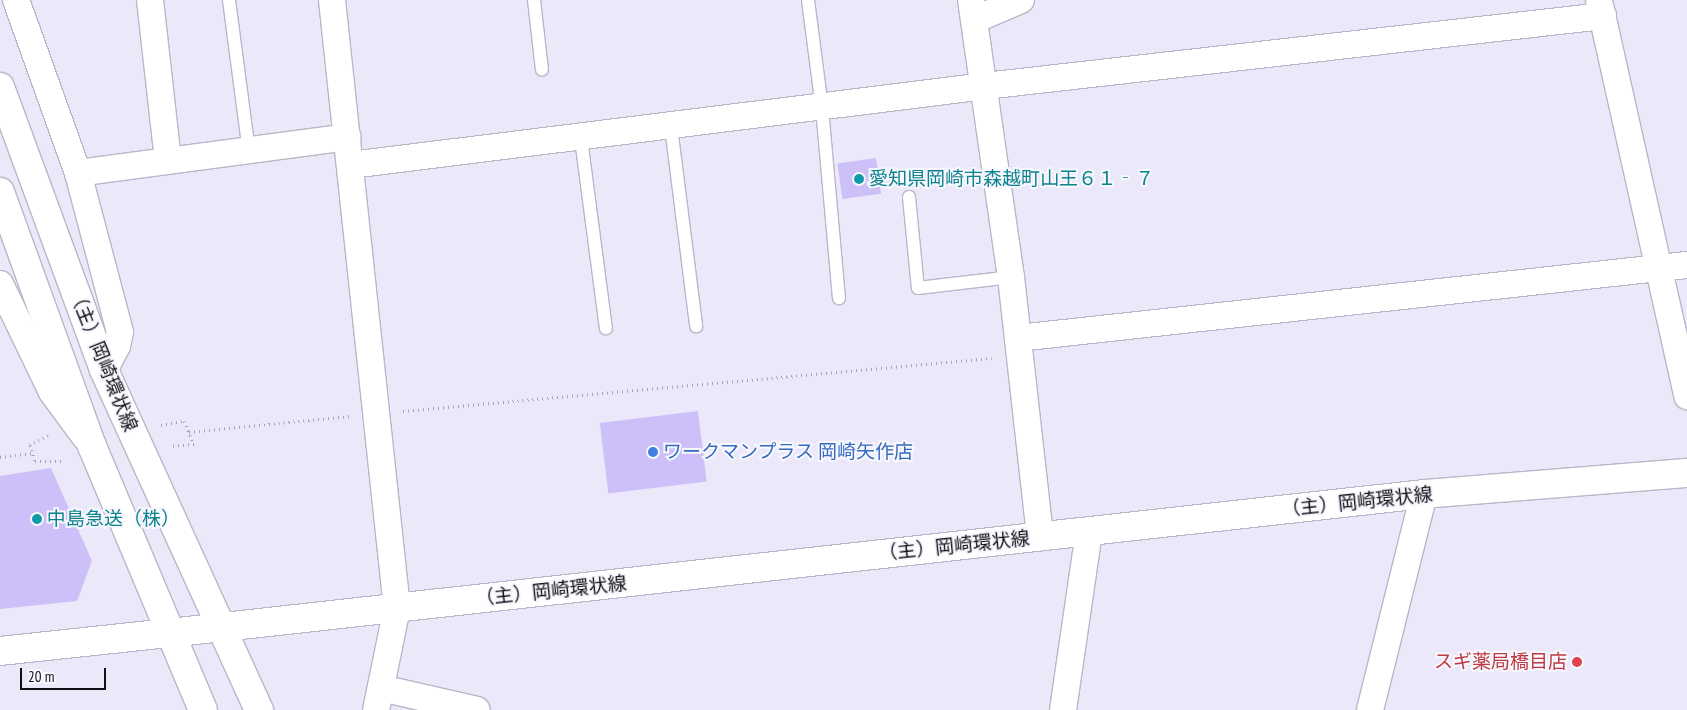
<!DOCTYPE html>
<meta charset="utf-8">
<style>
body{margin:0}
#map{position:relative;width:1687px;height:710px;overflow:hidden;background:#ebe8f9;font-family:"PT Sans Narrow","Noto Sans JP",sans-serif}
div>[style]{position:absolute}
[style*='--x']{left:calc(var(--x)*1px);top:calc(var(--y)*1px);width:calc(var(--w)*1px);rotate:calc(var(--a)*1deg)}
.building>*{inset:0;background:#cdc0f8;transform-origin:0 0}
.path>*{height:3px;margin-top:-1.5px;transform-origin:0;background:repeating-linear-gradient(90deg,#a6a4b1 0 1px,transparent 0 5px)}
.roads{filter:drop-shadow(1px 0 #bab6c7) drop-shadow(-1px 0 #bab6c7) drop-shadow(0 1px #bab6c7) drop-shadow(0 -1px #bab6c7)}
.lane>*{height:12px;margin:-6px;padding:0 6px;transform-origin:6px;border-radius:6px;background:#fff}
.street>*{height:26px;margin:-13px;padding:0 13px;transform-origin:13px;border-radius:13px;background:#fff}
.secondary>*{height:28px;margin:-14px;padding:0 14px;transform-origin:14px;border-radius:14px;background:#fff}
.primary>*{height:28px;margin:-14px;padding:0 14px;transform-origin:14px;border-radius:14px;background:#fff}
.dots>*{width:14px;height:14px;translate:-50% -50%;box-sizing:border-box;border:2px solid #f8f7fe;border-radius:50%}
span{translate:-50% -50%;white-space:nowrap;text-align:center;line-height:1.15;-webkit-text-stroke:4px #f8f7fe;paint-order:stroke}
.culture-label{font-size:19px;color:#0d838f}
.left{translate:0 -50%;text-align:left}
.street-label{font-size:19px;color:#121016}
.shop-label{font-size:19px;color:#366cbe}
.health-label{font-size:19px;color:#be3a42}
.right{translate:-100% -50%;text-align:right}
.scale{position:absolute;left:20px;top:668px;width:86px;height:22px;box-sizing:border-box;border:2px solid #121016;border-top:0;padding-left:6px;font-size:15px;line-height:18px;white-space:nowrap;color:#121016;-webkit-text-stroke:4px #f8f7fe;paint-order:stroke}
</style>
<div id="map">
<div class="building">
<div style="left:876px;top:158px;width:36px;height:39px;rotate:82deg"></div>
<div style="left:698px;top:411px;width:71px;height:99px;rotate:83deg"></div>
<div style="clip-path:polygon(51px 468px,92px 561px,77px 601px,0 609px,0 476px)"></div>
</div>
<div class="path">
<div style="--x:403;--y:411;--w:591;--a:-5.14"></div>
<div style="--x:161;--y:425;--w:23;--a:-10"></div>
<div style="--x:184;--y:421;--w:25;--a:67"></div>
<div style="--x:194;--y:444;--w:23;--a:175"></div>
<div style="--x:189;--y:432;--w:162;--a:-5.7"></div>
<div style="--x:48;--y:435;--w:21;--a:151"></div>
<div style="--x:30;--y:445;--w:17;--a:73"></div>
<div style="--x:35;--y:461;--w:28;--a:0"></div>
<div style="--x:0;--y:457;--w:33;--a:-7"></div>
</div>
<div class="roads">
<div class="lane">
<div style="--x:229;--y:0;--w:153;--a:82.5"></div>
<div style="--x:534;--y:0;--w:70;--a:83.5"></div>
<div style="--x:808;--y:0;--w:109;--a:82.6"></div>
<div style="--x:822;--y:108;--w:191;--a:84.9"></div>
<div style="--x:671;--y:127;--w:201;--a:82.8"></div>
<div style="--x:581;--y:139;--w:191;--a:82.5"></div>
<div style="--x:909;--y:197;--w:91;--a:84.4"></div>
<div style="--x:918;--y:288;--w:94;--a:-6.7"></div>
</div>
<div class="street">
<div style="--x:16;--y:0;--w:184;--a:70.3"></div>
<div style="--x:78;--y:173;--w:164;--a:75.2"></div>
<div style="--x:120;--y:332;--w:14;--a:102"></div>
<div style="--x:117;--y:346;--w:27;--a:118"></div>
<div style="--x:150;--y:0;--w:161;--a:83.6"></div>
<div style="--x:332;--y:0;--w:611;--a:83.9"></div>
<div style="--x:397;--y:608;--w:104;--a:101.6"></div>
<div style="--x:971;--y:0;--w:280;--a:81.8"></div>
<div style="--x:1011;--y:277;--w:262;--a:83.6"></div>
<div style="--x:1599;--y:1;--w:405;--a:77.4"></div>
<div style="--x:974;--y:20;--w:51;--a:-23.1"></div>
<div style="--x:351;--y:165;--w:639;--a:-7.1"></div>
<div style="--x:985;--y:86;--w:622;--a:-6.46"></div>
<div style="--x:78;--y:173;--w:272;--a:-7.6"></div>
<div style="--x:0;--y:284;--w:120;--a:64.3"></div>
<div style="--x:52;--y:392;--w:56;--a:53.7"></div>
<div style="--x:1018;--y:338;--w:673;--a:-6.23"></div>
<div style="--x:381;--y:688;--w:98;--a:12.9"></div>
<div style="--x:1063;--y:710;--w:180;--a:-81.7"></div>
<div style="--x:1370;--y:710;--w:223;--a:-76"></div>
</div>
<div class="secondary">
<div style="--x:0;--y:651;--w:170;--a:-6.1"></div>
</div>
<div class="primary">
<div style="--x:0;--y:87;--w:302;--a:69.8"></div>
<div style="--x:104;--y:370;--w:374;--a:65.5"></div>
<div style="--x:0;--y:192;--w:270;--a:70.1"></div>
<div style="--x:92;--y:446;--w:286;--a:67.2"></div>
<div style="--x:169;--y:633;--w:1263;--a:-6.32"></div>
<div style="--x:1424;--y:494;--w:264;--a:-4.6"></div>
</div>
</div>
<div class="dots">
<div style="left:859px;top:179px;background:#0f9aa8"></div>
<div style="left:653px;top:452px;background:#3f7fe0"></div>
<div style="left:37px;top:519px;background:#0f9aa8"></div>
<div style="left:1577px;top:662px;background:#e0444e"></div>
</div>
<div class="culture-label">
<span class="left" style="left:869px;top:179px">愛知県岡崎市森越町山王６１‐７</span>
<span class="left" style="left:47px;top:519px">中島急送（株）</span>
</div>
<div class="street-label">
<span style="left:103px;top:360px;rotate:68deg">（主）岡崎環状線</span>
<span style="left:1357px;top:502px;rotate:-6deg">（主）岡崎環状線</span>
<span style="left:954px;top:546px;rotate:-6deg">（主）岡崎環状線</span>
<span style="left:551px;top:591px;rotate:-6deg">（主）岡崎環状線</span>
</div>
<div class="shop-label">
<span class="left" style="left:663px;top:452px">ワークマンプラス 岡崎矢作店</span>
</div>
<div class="health-label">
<span class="right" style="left:1567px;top:662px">スギ薬局橋目店</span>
</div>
<div class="scale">20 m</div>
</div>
